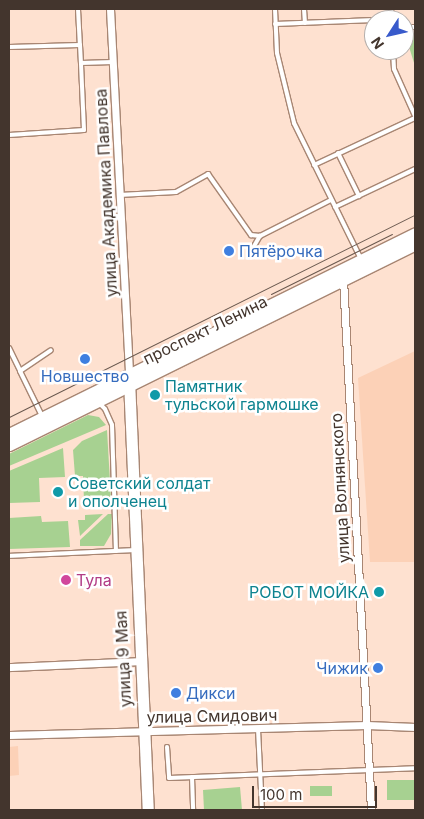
<!DOCTYPE html>
<meta charset="utf-8">
<style>
body{margin:0}
#map{position:relative;width:424px;height:819px;overflow:hidden;background:#fee1d0;font-family:Inter,sans-serif}
div>[style]{position:absolute}
[style*='--x']{left:calc(var(--x)*1px);top:calc(var(--y)*1px);width:calc(var(--w)*1px);rotate:calc(var(--a)*1deg)}
.built>*{inset:0;background:#fcd1b7}
.green>*{inset:0;background:#a7d191;transform-origin:0 0}
.roads{filter:drop-shadow(1px 0 #a88673) drop-shadow(-1px 0 #a88673) drop-shadow(0 1px #a88673) drop-shadow(0 -1px #a88673)}
.lane>*{height:4px;margin:-2px;padding:0 2px;transform-origin:2px;border-radius:2px;background:#fff}
.street>*{height:7px;margin:-3.5px;padding:0 3.5px;transform-origin:3.5px;border-radius:3.5px;background:#fff}
.primary>*{height:11px;margin:-5.5px;padding:0 5.5px;transform-origin:5.5px;border-radius:5.5px;background:#fff}
.tram>*{height:1px;margin:-0.5px;padding:0 0.5px;transform-origin:0.5px;border-radius:0.5px;background:#69584e}
.dots>*{width:14px;height:14px;translate:-50% -50%;box-sizing:border-box;border:2px solid #fff;border-radius:50%}
span{translate:-50% -50%;white-space:nowrap;text-align:center;line-height:1.15;-webkit-text-stroke:5px #fff;paint-order:stroke}
.street-label{font-size:16px;color:#43352d}
.shop-label{font-size:16px;color:#366cbe}
.left{translate:0 -50%;text-align:left}
.right{translate:-100% -50%;text-align:right}
.culture-label{font-size:16px;color:#0d838f}
.hotel-label{font-size:16px;color:#b23c85}
.frame{position:absolute;inset:0;border:10px solid #43352d;pointer-events:none}
.north{position:absolute;left:364px;top:10px;width:50px;height:50px;box-sizing:border-box;background:#fff;border:1px solid #b4aeab;border-radius:50%;rotate:235deg;font-size:14px;font-weight:700;line-height:20px;text-align:center;color:#43352d}
.north::after{content:'';display:block;margin:auto;width:18px;height:22px;background:#385acb;clip-path:polygon(50% 0,100% 100%,50% 72%,0 100%)}
.scale{position:absolute;left:252px;top:786px;width:125px;height:22px;box-sizing:border-box;border:2px solid #43352d;border-top:0;padding-left:6px;font-size:15px;line-height:18px;white-space:nowrap;color:#43352d;-webkit-text-stroke:4px #fff;paint-order:stroke}
</style>
<div id="map">
<div class="built">
<div style="clip-path:polygon(415px 351px,415px 562px,370px 562px,358px 378px)"></div>
<div style="clip-path:polygon(18px 746px,19px 775px,9px 776px,9px 747px)"></div>
</div>
<div class="green">
<div style="clip-path:polygon(415px 33px,415px 66px,405px 34px)"></div>
<div style="clip-path:polygon(88px 415px,99px 417px,106px 425px,9px 466px,9px 454px)"></div>
<div style="clip-path:polygon(107px 430px,111px 499px,84px 500px,83px 476px,75px 476px,73px 450px,82px 441px)"></div>
<div style="clip-path:polygon(63px 448px,65px 477px,39px 478px,40px 502px,9px 503px,9px 471px)"></div>
<div style="clip-path:polygon(103px 514px,80px 536px,78px 520px,85px 520px,85px 515px)"></div>
<div style="clip-path:polygon(108px 514px,112px 514px,111px 534px,104px 546px,80px 546px,80px 540px)"></div>
<div style="clip-path:polygon(41px 516px,42px 522px,68px 521px,70px 547px,9px 549px,9px 518px)"></div>
<div style="left:415px;top:780px;width:20px;height:28px;rotate:90deg"></div>
<div style="left:310px;top:786px;width:22px;height:10px"></div>
<div style="clip-path:polygon(240px 787px,242px 810px,204px 810px,203px 790px)"></div>
</div>
<div class="roads">
<div class="lane">
<div style="--x:78;--y:9;--w:36;--a:87"></div>
<div style="--x:275;--y:9;--w:44;--a:87.4"></div>
<div style="--x:277;--y:53;--w:72;--a:76.3"></div>
<div style="--x:294;--y:123;--w:152;--a:63.8"></div>
<div style="--x:304;--y:9;--w:14;--a:86"></div>
<div style="--x:391;--y:9;--w:11;--a:85"></div>
<div style="--x:380;--y:20;--w:12;--a:0"></div>
<div style="--x:275;--y:24;--w:99;--a:-2.3"></div>
<div style="--x:404;--y:27;--w:11;--a:0"></div>
<div style="--x:9;--y:47;--w:71;--a:-1.6"></div>
<div style="--x:80;--y:45;--w:18;--a:87"></div>
<div style="--x:393;--y:50;--w:19;--a:87"></div>
<div style="--x:394;--y:69;--w:51;--a:65.9"></div>
<div style="--x:9;--y:135;--w:75;--a:-3.8"></div>
<div style="--x:84;--y:130;--w:67;--a:-92.6"></div>
<div style="--x:81;--y:63;--w:32;--a:-2"></div>
<div style="--x:338;--y:153;--w:48;--a:64"></div>
<div style="--x:314;--y:165;--w:111;--a:-25"></div>
<div style="--x:119;--y:195;--w:57;--a:-3"></div>
<div style="--x:176;--y:192;--w:37;--a:-29"></div>
<div style="--x:208;--y:174;--w:75;--a:54.8"></div>
<div style="--x:251;--y:235;--w:9;--a:6"></div>
<div style="--x:335;--y:207;--w:89;--a:-25.4"></div>
<div style="--x:250;--y:253;--w:20;--a:-60"></div>
<div style="--x:260;--y:236;--w:80;--a:-26.9"></div>
<div style="--x:9;--y:348;--w:25;--a:64"></div>
<div style="--x:99;--y:403;--w:8;--a:45"></div>
<div style="--x:105;--y:409;--w:17;--a:66"></div>
<div style="--x:112;--y:425;--w:126;--a:88.2"></div>
<div style="--x:42;--y:416;--w:50;--a:-116.1"></div>
<div style="--x:20;--y:371;--w:37;--a:-34"></div>
<div style="--x:9;--y:556;--w:125;--a:-2.7"></div>
<div style="--x:258;--y:729;--w:81;--a:87.2"></div>
<div style="--x:167;--y:747;--w:31;--a:86"></div>
<div style="--x:169;--y:778;--w:246;--a:-2.3"></div>
<div style="--x:192;--y:777;--w:33;--a:88"></div>
</div>
<div class="street">
<div style="--x:110;--y:9;--w:367;--a:87"></div>
<div style="--x:343;--y:279;--w:532;--a:86.98"></div>
<div style="--x:9;--y:667;--w:130;--a:-2.6"></div>
<div style="--x:9;--y:735;--w:358;--a:-1.6"></div>
<div style="--x:367;--y:725;--w:48;--a:2.4"></div>
</div>
<div class="primary">
<div style="--x:129;--y:380;--w:430;--a:87.5"></div>
<div style="--x:9;--y:434;--w:453;--a:-26.3"></div>
<div style="--x:9;--y:445;--w:453;--a:-26.3"></div>
</div>
</div>
<div class="tram">
<div style="--x:271;--y:294;--w:135;--a:-26.4"></div>
<div style="--x:9;--y:417;--w:453;--a:-26.5"></div>
</div>
<div class="dots">
<div style="left:229px;top:251px;background:#3f7fe0"></div>
<div style="left:85px;top:359px;background:#3f7fe0"></div>
<div style="left:155px;top:395px;background:#0f9aa8"></div>
<div style="left:58px;top:492px;background:#0f9aa8"></div>
<div style="left:66px;top:580px;background:#d1479c"></div>
<div style="left:379px;top:592px;background:#0f9aa8"></div>
<div style="left:378px;top:668px;background:#3f7fe0"></div>
<div style="left:176px;top:693px;background:#3f7fe0"></div>
</div>
<div class="street-label">
<span style="left:106px;top:193px;rotate:-93deg">улица Академика Павлова</span>
<span style="left:205px;top:330px;rotate:-26deg">проспект Ленина</span>
<span style="left:340px;top:488px;rotate:-93deg">улица Волнянского</span>
<span style="left:123px;top:659px;rotate:-93deg">улица 9 Мая</span>
<span style="left:212px;top:716px;rotate:-1deg">улица Смидович</span>
</div>
<div class="shop-label">
<span class="left" style="left:239px;top:251px">Пятёрочка</span>
<span style="left:85px;top:376px">Новшество</span>
<span class="right" style="left:368px;top:668px">Чижик</span>
<span class="left" style="left:186px;top:693px">Дикси</span>
</div>
<div class="culture-label">
<span class="left" style="left:165px;top:395px">Памятник<br>тульской гармошке</span>
<span class="left" style="left:68px;top:492px">Советский солдат<br>и ополченец</span>
<span class="right" style="left:369px;top:592px">РОБОТ МОЙКА</span>
</div>
<div class="hotel-label">
<span class="left" style="left:76px;top:580px">Тула</span>
</div>
<div class="frame"></div>
<div class="north">N</div>
<div class="scale">100 m</div>
</div>
